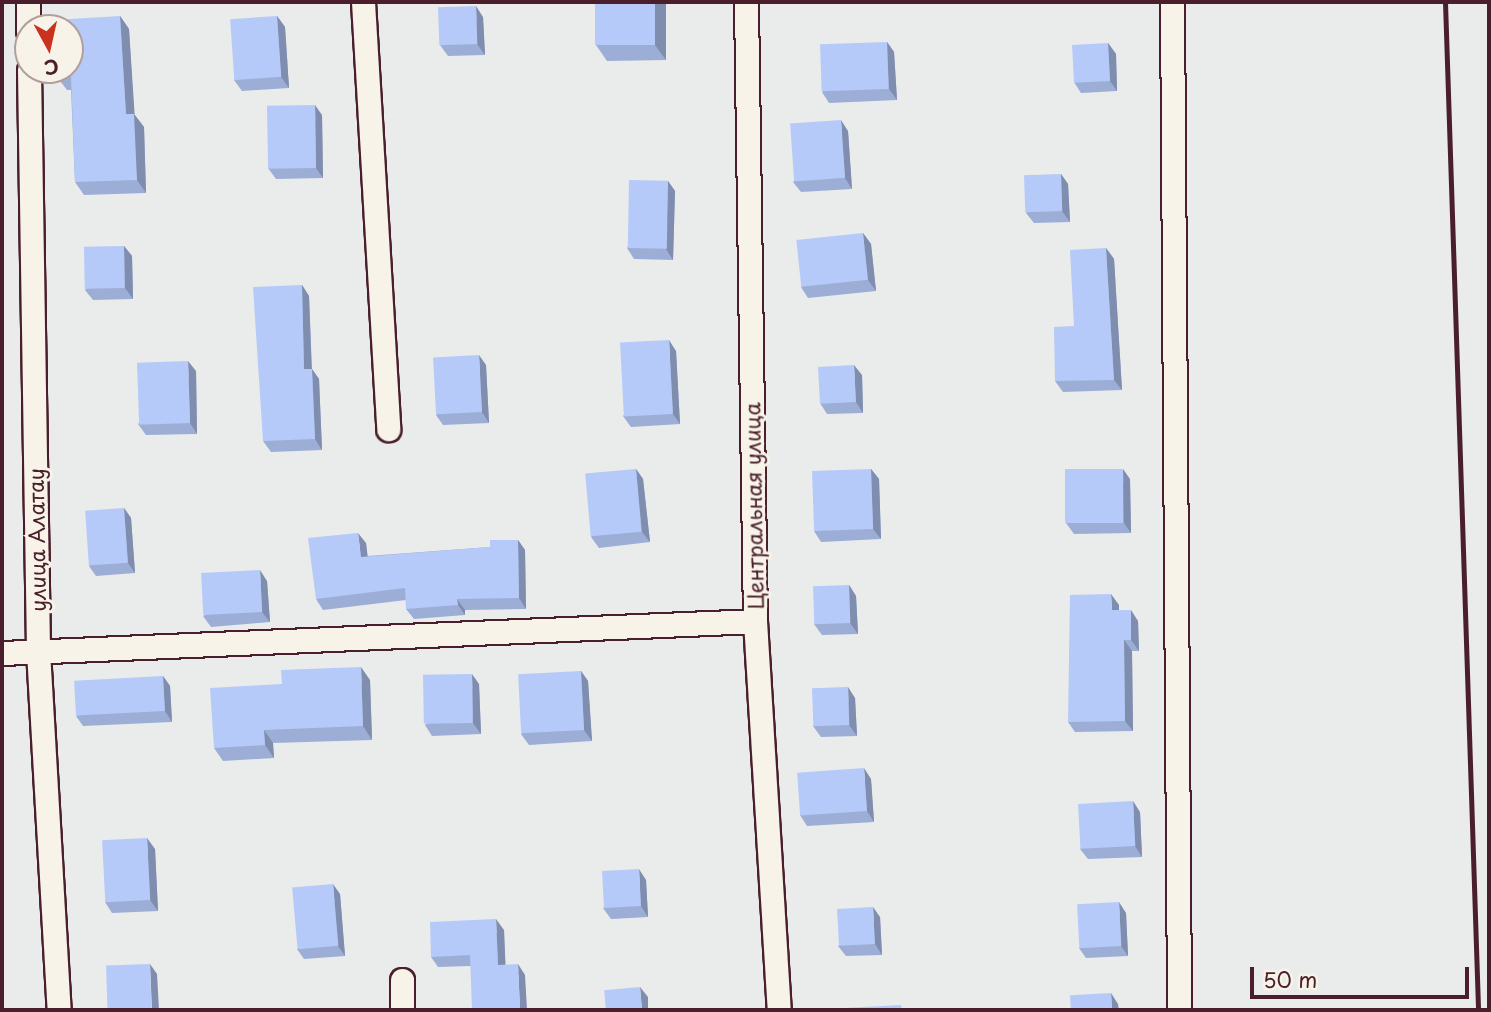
<!DOCTYPE html>
<meta charset="utf-8">
<style>
body{margin:0}
#map{position:relative;width:1491px;height:1012px;overflow:hidden;background:#eaebeb;font-family:"Playpen Sans",sans-serif}
div>[style]{position:absolute}
[style*='--x']{left:calc(var(--x)*1px);top:calc(var(--y)*1px);width:calc(var(--w)*1px);rotate:calc(var(--a)*1deg)}
.roads{filter:drop-shadow(2px 0 #4a1f2b) drop-shadow(-2px 0 #4a1f2b) drop-shadow(0 2px #4a1f2b) drop-shadow(0 -2px #4a1f2b)}
.minor>*{height:23px;margin:-11.5px;padding:0 11.5px;transform-origin:11.5px;border-radius:11.5px;background:#f7f3e8}
.rail>*{height:5px;margin:-2.5px;padding:0 2.5px;transform-origin:2.5px;border-radius:2.5px;background:#4a1f2b}
.wall>*{inset:0;background:#9caed6}
.shaded-wall>*{inset:0;background:#7f8dae}
.building>*{inset:0;background:#b5caf9;transform-origin:0 0}
span{translate:-50% -50%;white-space:nowrap;text-align:center;line-height:1.15;-webkit-text-stroke:6px #f7f3e8;paint-order:stroke}
.street-label{font-size:21px;color:#4a1f2b}
.frame{position:absolute;inset:0;border:4px solid #4a1f2b;pointer-events:none}
.north{position:absolute;left:14px;top:14px;width:70px;height:70px;box-sizing:border-box;background:#f7f3e8;border:2px solid #b29e9c;border-radius:50%;rotate:172deg;font-size:19px;font-weight:700;line-height:28px;text-align:center;color:#4a1f2b}
.north::after{content:'';display:block;margin:auto;width:24px;height:32px;background:#c8321e;clip-path:polygon(50% 0,100% 100%,50% 72%,0 100%)}
.scale{position:absolute;left:1250px;top:967px;width:219px;height:32px;box-sizing:border-box;border:4px solid #4a1f2b;border-top:0;padding-left:9px;font-size:21px;line-height:24px;white-space:nowrap;color:#4a1f2b;-webkit-text-stroke:5px #f7f3e8;paint-order:stroke}
</style>
<div id="map">
<div class="roads">
<div class="minor">
<div style="--x:28;--y:2;--w:29;--a:90"></div>
<div style="--x:363;--y:2;--w:428;--a:86.6"></div>
<div style="--x:746;--y:2;--w:619;--a:89.17"></div>
<div style="--x:755;--y:621;--w:390;--a:86.5"></div>
<div style="--x:1172;--y:2;--w:1008;--a:89.6"></div>
<div style="--x:29;--y:70;--w:581;--a:89.11"></div>
<div style="--x:38;--y:651;--w:360;--a:86.7"></div>
<div style="--x:2;--y:653;--w:754;--a:-2.43"></div>
<div style="--x:402;--y:1010;--w:30;--a:-90"></div>
</div>
</div>
<div class="rail">
<div style="--x:1445;--y:2;--w:1009;--a:88.12"></div>
</div>
<div class="wall">
<div style="clip-path:polygon(666px 2px,666px 60px,607px 61px,596px 45px)"></div>
<div style="clip-path:polygon(120px 16px,129px 29px,134px 114px,144px 127px,146px 193px,84px 195px,75px 182px,71px 90px,67px 90px,57px 77px)"></div>
<div style="clip-path:polygon(277px 16px,285px 27px,289px 88px,242px 91px,234px 80px)"></div>
<div style="clip-path:polygon(483px 17px,485px 55px,448px 56px,440px 45px)"></div>
<div style="clip-path:polygon(887px 42px,894px 52px,897px 100px,829px 103px,822px 92px)"></div>
<div style="clip-path:polygon(1108px 43px,1116px 54px,1117px 91px,1081px 93px,1074px 82px)"></div>
<div style="clip-path:polygon(322px 115px,323px 178px,276px 179px,268px 168px)"></div>
<div style="clip-path:polygon(848px 131px,852px 189px,801px 192px,793px 182px)"></div>
<div style="clip-path:polygon(1061px 174px,1068px 184px,1070px 222px,1034px 223px,1026px 213px)"></div>
<div style="clip-path:polygon(668px 181px,675px 191px,673px 260px,634px 259px,627px 248px)"></div>
<div style="clip-path:polygon(863px 233px,871px 244px,876px 291px,808px 298px,801px 287px)"></div>
<div style="clip-path:polygon(124px 246px,132px 256px,133px 299px,93px 300px,85px 290px)"></div>
<div style="clip-path:polygon(1106px 248px,1114px 259px,1122px 390px,1063px 392px,1055px 381px,1074px 326px)"></div>
<div style="clip-path:polygon(302px 285px,309px 296px,312px 369px,319px 379px,322px 450px,271px 452px,263px 441px)"></div>
<div style="clip-path:polygon(676px 351px,680px 424px,631px 427px,623px 416px)"></div>
<div style="clip-path:polygon(486px 365px,489px 423px,443px 425px,436px 415px)"></div>
<div style="clip-path:polygon(196px 371px,197px 434px,146px 435px,138px 424px)"></div>
<div style="clip-path:polygon(862px 375px,863px 413px,827px 414px,820px 403px)"></div>
<div style="clip-path:polygon(636px 469px,643px 479px,650px 542px,599px 548px,591px 537px)"></div>
<div style="clip-path:polygon(871px 469px,879px 479px,881px 539px,821px 542px,814px 531px)"></div>
<div style="clip-path:polygon(1130px 479px,1131px 533px,1074px 534px,1066px 523px)"></div>
<div style="clip-path:polygon(124px 508px,131px 518px,135px 573px,96px 576px,89px 566px)"></div>
<div style="clip-path:polygon(518px 540px,525px 550px,526px 609px,465px 610px,465px 615px,414px 619px,406px 609px,406px 600px,323px 610px,316px 599px,366px 543px,367px 556px,490px 547px)"></div>
<div style="clip-path:polygon(267px 581px,270px 622px,211px 627px,203px 616px)"></div>
<div style="clip-path:polygon(849px 585px,856px 596px,858px 634px,822px 635px,814px 624px)"></div>
<div style="clip-path:polygon(1119px 605px,1119px 610px,1138px 621px,1139px 651px,1132px 651px,1133px 731px,1075px 732px,1068px 722px)"></div>
<div style="clip-path:polygon(581px 671px,588px 681px,592px 741px,529px 745px,521px 734px)"></div>
<div style="clip-path:polygon(163px 676px,170px 686px,172px 722px,83px 726px,76px 716px)"></div>
<div style="clip-path:polygon(370px 680px,372px 740px,273px 743px,274px 758px,223px 761px,214px 748px)"></div>
<div style="clip-path:polygon(479px 684px,481px 734px,432px 736px,425px 725px)"></div>
<div style="clip-path:polygon(855px 698px,857px 736px,821px 737px,813px 726px)"></div>
<div style="clip-path:polygon(871px 779px,874px 822px,807px 826px,800px 815px)"></div>
<div style="clip-path:polygon(1140px 812px,1142px 857px,1088px 859px,1080px 849px)"></div>
<div style="clip-path:polygon(155px 849px,158px 911px,112px 913px,105px 902px)"></div>
<div style="clip-path:polygon(646px 880px,648px 917px,611px 919px,603px 908px)"></div>
<div style="clip-path:polygon(340px 894px,345px 956px,304px 959px,297px 949px)"></div>
<div style="clip-path:polygon(1126px 913px,1128px 956px,1086px 958px,1079px 948px)"></div>
<div style="clip-path:polygon(880px 917px,882px 955px,846px 956px,838px 946px)"></div>
<div style="clip-path:polygon(504px 930px,505px 965px,525px 975px,470px 966px,438px 967px,431px 957px)"></div>
</div>
<div class="shaded-wall">
<div style="clip-path:polygon(655px 2px,666px 2px,666px 60px,655px 45px)"></div>
<div style="clip-path:polygon(476px 6px,483px 17px,485px 55px,477px 44px)"></div>
<div style="clip-path:polygon(120px 16px,129px 29px,135px 120px,134px 114px,144px 127px,146px 193px,137px 180px,126px 114px)"></div>
<div style="clip-path:polygon(277px 16px,285px 27px,289px 88px,281px 77px)"></div>
<div style="clip-path:polygon(887px 42px,894px 52px,897px 100px,889px 89px)"></div>
<div style="clip-path:polygon(1108px 43px,1116px 54px,1117px 91px,1110px 81px)"></div>
<div style="clip-path:polygon(315px 105px,322px 115px,323px 178px,316px 168px)"></div>
<div style="clip-path:polygon(841px 120px,848px 131px,852px 189px,845px 178px)"></div>
<div style="clip-path:polygon(1061px 174px,1068px 184px,1070px 222px,1062px 211px)"></div>
<div style="clip-path:polygon(668px 181px,675px 191px,673px 260px,666px 249px)"></div>
<div style="clip-path:polygon(863px 233px,871px 244px,876px 291px,868px 280px)"></div>
<div style="clip-path:polygon(124px 246px,132px 256px,133px 299px,125px 288px)"></div>
<div style="clip-path:polygon(1106px 248px,1114px 259px,1122px 390px,1114px 380px)"></div>
<div style="clip-path:polygon(302px 285px,309px 296px,312px 379px,304px 369px)"></div>
<div style="clip-path:polygon(669px 340px,676px 351px,680px 424px,673px 414px)"></div>
<div style="clip-path:polygon(479px 355px,486px 365px,489px 423px,482px 412px)"></div>
<div style="clip-path:polygon(188px 361px,196px 371px,197px 434px,190px 423px)"></div>
<div style="clip-path:polygon(854px 365px,862px 375px,863px 413px,856px 402px)"></div>
<div style="clip-path:polygon(312px 369px,319px 379px,322px 450px,315px 439px)"></div>
<div style="clip-path:polygon(636px 469px,643px 479px,650px 542px,642px 532px)"></div>
<div style="clip-path:polygon(871px 469px,879px 479px,881px 539px,873px 529px)"></div>
<div style="clip-path:polygon(1123px 469px,1130px 479px,1131px 533px,1124px 523px)"></div>
<div style="clip-path:polygon(124px 508px,131px 518px,135px 573px,128px 563px)"></div>
<div style="clip-path:polygon(358px 533px,366px 543px,369px 567px,361px 557px)"></div>
<div style="clip-path:polygon(518px 540px,525px 550px,526px 609px,519px 598px)"></div>
<div style="clip-path:polygon(260px 570px,267px 581px,270px 622px,262px 612px)"></div>
<div style="clip-path:polygon(849px 585px,856px 596px,858px 634px,850px 623px)"></div>
<div style="clip-path:polygon(1111px 594px,1119px 605px,1119px 621px,1112px 610px)"></div>
<div style="clip-path:polygon(457px 599px,465px 610px,465px 615px,458px 605px)"></div>
<div style="clip-path:polygon(1131px 610px,1138px 621px,1139px 651px,1131px 640px)"></div>
<div style="clip-path:polygon(1124px 640px,1132px 651px,1133px 731px,1125px 721px)"></div>
<div style="clip-path:polygon(361px 667px,370px 680px,372px 740px,363px 726px)"></div>
<div style="clip-path:polygon(581px 671px,588px 681px,592px 741px,584px 730px)"></div>
<div style="clip-path:polygon(472px 674px,479px 684px,481px 734px,473px 723px)"></div>
<div style="clip-path:polygon(163px 676px,170px 686px,172px 722px,165px 711px)"></div>
<div style="clip-path:polygon(848px 687px,855px 698px,857px 736px,849px 725px)"></div>
<div style="clip-path:polygon(264px 730px,273px 743px,274px 758px,265px 745px)"></div>
<div style="clip-path:polygon(864px 768px,871px 779px,874px 822px,867px 811px)"></div>
<div style="clip-path:polygon(1133px 801px,1140px 812px,1142px 857px,1135px 846px)"></div>
<div style="clip-path:polygon(147px 838px,155px 849px,158px 911px,150px 900px)"></div>
<div style="clip-path:polygon(639px 869px,646px 880px,648px 917px,641px 906px)"></div>
<div style="clip-path:polygon(333px 884px,340px 894px,345px 956px,338px 946px)"></div>
<div style="clip-path:polygon(1119px 902px,1126px 913px,1128px 956px,1121px 946px)"></div>
<div style="clip-path:polygon(873px 907px,880px 917px,882px 955px,875px 944px)"></div>
<div style="clip-path:polygon(496px 919px,504px 930px,506px 976px,498px 965px)"></div>
<div style="clip-path:polygon(150px 964px,157px 974px,159px 1010px,152px 1010px)"></div>
<div style="clip-path:polygon(518px 964px,525px 975px,527px 1010px,520px 1010px)"></div>
<div style="clip-path:polygon(640px 987px,648px 997px,648px 1010px,642px 1010px)"></div>
<div style="clip-path:polygon(1111px 993px,1118px 1004px,1119px 1010px,1112px 1010px)"></div>
</div>
<div class="building">
<div style="left:595px;top:2px;width:60px;height:43px"></div>
<div style="left:476px;top:6px;width:38px;height:38px;rotate:88deg"></div>
<div style="clip-path:polygon(120px 16px,126px 114px,134px 114px,137px 180px,75px 182px,71px 76px,57px 77px,57px 70px,70px 70px,70px 28px,54px 28px,54px 20px)"></div>
<div style="left:277px;top:16px;width:61px;height:47px;rotate:86deg"></div>
<div style="left:887px;top:42px;width:47px;height:67px;rotate:88deg"></div>
<div style="left:1108px;top:43px;width:38px;height:36px;rotate:87deg"></div>
<div style="left:315px;top:105px;width:63px;height:48px;rotate:89deg"></div>
<div style="left:841px;top:120px;width:58px;height:51px;rotate:86deg"></div>
<div style="left:1061px;top:174px;width:37px;height:37px;rotate:88deg"></div>
<div style="left:629px;top:180px;width:39px;height:68px;rotate:1deg"></div>
<div style="left:863px;top:233px;width:47px;height:67px;rotate:84deg"></div>
<div style="left:124px;top:246px;width:42px;height:40px;rotate:89deg"></div>
<div style="clip-path:polygon(1106px 248px,1114px 380px,1055px 381px,1054px 327px,1074px 326px,1070px 250px)"></div>
<div style="clip-path:polygon(302px 285px,304px 369px,312px 369px,315px 439px,263px 441px,253px 287px)"></div>
<div style="left:669px;top:340px;width:74px;height:49px;rotate:87deg"></div>
<div style="left:479px;top:355px;width:57px;height:46px;rotate:87deg"></div>
<div style="left:188px;top:361px;width:62px;height:51px;rotate:88deg"></div>
<div style="left:854px;top:365px;width:37px;height:36px;rotate:87deg"></div>
<div style="left:636px;top:469px;width:63px;height:51px;rotate:85deg"></div>
<div style="left:871px;top:469px;width:60px;height:59px;rotate:88deg"></div>
<div style="left:1065px;top:469px;width:58px;height:54px"></div>
<div style="left:124px;top:508px;width:55px;height:39px;rotate:86deg"></div>
<div style="clip-path:polygon(358px 533px,361px 557px,490px 547px,490px 540px,518px 540px,519px 598px,457px 599px,458px 605px,406px 609px,405px 588px,316px 599px,308px 538px)"></div>
<div style="left:260px;top:570px;width:42px;height:59px;rotate:87deg"></div>
<div style="left:849px;top:585px;width:38px;height:36px;rotate:88deg"></div>
<div style="clip-path:polygon(1111px 594px,1112px 610px,1131px 610px,1131px 640px,1124px 640px,1125px 721px,1068px 722px,1070px 595px)"></div>
<div style="clip-path:polygon(361px 667px,363px 726px,264px 730px,265px 745px,214px 748px,210px 688px,282px 684px,281px 670px)"></div>
<div style="left:581px;top:671px;width:59px;height:63px;rotate:87deg"></div>
<div style="left:472px;top:674px;width:49px;height:49px;rotate:89deg"></div>
<div style="left:163px;top:676px;width:35px;height:89px;rotate:87deg"></div>
<div style="left:848px;top:687px;width:38px;height:36px;rotate:88deg"></div>
<div style="left:864px;top:768px;width:43px;height:67px;rotate:86deg"></div>
<div style="left:1133px;top:801px;width:45px;height:55px;rotate:87deg"></div>
<div style="left:147px;top:838px;width:62px;height:45px;rotate:87deg"></div>
<div style="left:639px;top:869px;width:37px;height:37px;rotate:87deg"></div>
<div style="left:333px;top:884px;width:62px;height:41px;rotate:85deg"></div>
<div style="left:1119px;top:902px;width:44px;height:42px;rotate:87deg"></div>
<div style="left:873px;top:907px;width:37px;height:36px;rotate:87deg"></div>
<div style="clip-path:polygon(496px 919px,498px 965px,518px 964px,520px 1010px,472px 1010px,470px 955px,431px 957px,430px 922px)"></div>
<div style="left:150px;top:964px;width:46px;height:44px;rotate:88deg"></div>
<div style="left:640px;top:987px;width:23px;height:36px;rotate:85deg"></div>
<div style="left:1111px;top:993px;width:17px;height:41px;rotate:87deg"></div>
<div style="clip-path:polygon(901px 1005px,902px 1010px,826px 1010px,826px 1009px)"></div>
</div>
<div class="street-label">
<span style="left:753px;top:506px;rotate:-91deg">Центральная улица</span>
<span style="left:36px;top:540px;rotate:-91deg">улица Алатау</span>
</div>
<div class="frame"></div>
<div class="north">С</div>
<div class="scale">50 m</div>
</div>
